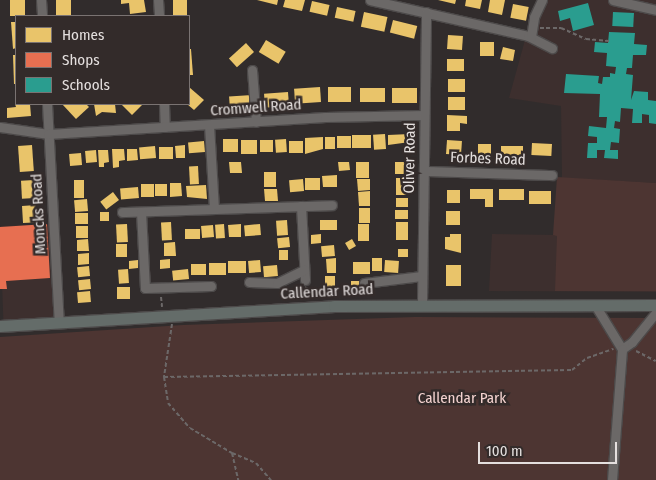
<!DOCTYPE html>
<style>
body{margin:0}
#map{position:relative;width:656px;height:480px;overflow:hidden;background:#312c2c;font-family:"Fira Sans Condensed",sans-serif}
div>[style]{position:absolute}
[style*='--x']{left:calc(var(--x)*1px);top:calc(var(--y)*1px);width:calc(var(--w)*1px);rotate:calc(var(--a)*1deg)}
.built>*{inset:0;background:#3d2f2e;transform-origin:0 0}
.green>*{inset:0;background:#4d3532}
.homes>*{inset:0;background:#e9c46a;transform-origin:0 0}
.shops>*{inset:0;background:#e76f51}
.schools>*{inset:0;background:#2a9d8f;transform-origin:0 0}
.path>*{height:2px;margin-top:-1px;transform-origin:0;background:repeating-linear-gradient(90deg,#6c6868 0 4px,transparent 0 6.5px)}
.roads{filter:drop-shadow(1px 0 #4d4a4a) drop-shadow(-1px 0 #4d4a4a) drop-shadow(0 1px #4d4a4a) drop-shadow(0 -1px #4d4a4a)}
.minor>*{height:9px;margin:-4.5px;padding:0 4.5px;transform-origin:4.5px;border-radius:4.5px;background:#6b6867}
.major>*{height:11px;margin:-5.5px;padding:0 5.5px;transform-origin:5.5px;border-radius:5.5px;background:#646c69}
span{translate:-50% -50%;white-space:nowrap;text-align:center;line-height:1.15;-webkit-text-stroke:5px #332b2a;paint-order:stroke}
.street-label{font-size:15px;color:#e4dfde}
.park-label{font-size:15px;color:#f4d3d0}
.legend{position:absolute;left:15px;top:15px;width:175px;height:90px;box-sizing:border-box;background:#332b2a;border:1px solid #7a7372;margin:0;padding:6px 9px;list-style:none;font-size:15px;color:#e4dfde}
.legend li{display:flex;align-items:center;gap:10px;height:25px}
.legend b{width:25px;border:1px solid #7a7372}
.scale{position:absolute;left:478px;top:442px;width:139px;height:22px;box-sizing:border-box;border:2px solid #e4dfde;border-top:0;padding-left:6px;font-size:15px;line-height:18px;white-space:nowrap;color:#e4dfde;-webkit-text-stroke:4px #332b2a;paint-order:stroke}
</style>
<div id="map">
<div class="built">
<div style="clip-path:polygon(536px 0,656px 0,656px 183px,562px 178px,561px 106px,509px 98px)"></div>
<div style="left:55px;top:224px;width:99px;height:55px;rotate:88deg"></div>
<div style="clip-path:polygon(656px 231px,656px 292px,489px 291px,492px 234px,556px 235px)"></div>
</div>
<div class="green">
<div style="clip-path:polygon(557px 177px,656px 183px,656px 291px,555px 291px,557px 236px,553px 235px)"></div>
<div style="clip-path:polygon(415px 317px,656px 318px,656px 480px,0 480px,0 337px,183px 325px)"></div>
</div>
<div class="homes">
<div style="left:10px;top:0;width:15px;height:16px"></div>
<div style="left:56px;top:0;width:15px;height:16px"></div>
<div style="clip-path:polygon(121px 0,144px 0,146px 12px,130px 14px,129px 3px,121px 4px)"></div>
<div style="left:173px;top:0;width:14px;height:16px"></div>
<div style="clip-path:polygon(257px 0,278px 0,277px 5px)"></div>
<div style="clip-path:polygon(285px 0,305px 0,302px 11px,283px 7px)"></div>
<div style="clip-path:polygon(438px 0,456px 0,455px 4px)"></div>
<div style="clip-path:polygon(466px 0,482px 0,480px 9px,465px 6px)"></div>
<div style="clip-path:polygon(490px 0,505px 0,502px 15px,488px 12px)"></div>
<div style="left:312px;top:1px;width:18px;height:11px;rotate:13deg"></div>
<div style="left:513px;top:4px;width:16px;height:14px;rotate:11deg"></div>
<div style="left:337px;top:7px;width:19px;height:11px;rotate:12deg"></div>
<div style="left:364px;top:12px;width:24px;height:15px;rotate:12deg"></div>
<div style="left:393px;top:20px;width:25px;height:13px;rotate:14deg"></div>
<div style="clip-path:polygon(11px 22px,16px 22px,16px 48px,13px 49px)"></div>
<div style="left:448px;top:35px;width:15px;height:14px;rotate:4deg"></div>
<div style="left:266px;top:40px;width:23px;height:14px;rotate:31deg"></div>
<div style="left:480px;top:42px;width:14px;height:14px"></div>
<div style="left:246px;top:43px;width:12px;height:23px;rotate:48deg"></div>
<div style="clip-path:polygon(503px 47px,515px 50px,513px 61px,500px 59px)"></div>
<div style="clip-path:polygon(189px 49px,191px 49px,193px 75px,189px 75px)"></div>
<div style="clip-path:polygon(13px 55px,16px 55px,16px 84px,14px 84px)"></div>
<div style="left:447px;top:59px;width:17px;height:12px"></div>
<div style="left:448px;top:79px;width:17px;height:13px"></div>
<div style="clip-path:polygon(189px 87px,204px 100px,194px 110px,187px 104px)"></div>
<div style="left:320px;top:87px;width:15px;height:26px;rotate:86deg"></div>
<div style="left:328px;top:87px;width:23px;height:15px"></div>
<div style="left:385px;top:88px;width:14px;height:25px;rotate:90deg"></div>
<div style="left:417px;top:88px;width:15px;height:25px;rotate:90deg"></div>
<div style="left:288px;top:92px;width:14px;height:24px;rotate:86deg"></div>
<div style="left:252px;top:95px;width:13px;height:23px;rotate:86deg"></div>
<div style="left:448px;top:97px;width:17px;height:13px"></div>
<div style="clip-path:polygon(15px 104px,30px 104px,31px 116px,7px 118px,7px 108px,16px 107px)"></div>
<div style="clip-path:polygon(62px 104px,86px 104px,89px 107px,76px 119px)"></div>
<div style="clip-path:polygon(94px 104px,115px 104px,116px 113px,102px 112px,96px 116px)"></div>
<div style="clip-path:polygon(121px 104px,143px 104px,132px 115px)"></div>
<div style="clip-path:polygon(447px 115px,467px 116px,467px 124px,460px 123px,460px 131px,447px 131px)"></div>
<div style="left:385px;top:134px;width:15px;height:12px;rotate:86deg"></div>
<div style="clip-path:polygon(410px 134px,410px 142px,388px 145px,388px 135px)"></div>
<div style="left:371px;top:135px;width:13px;height:19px;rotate:90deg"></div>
<div style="left:351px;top:136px;width:12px;height:14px;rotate:90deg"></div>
<div style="clip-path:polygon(323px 137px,323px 149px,305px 154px,305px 138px)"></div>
<div style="left:325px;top:137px;width:10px;height:12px"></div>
<div style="left:223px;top:139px;width:15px;height:13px"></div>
<div style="left:286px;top:139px;width:13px;height:11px;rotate:86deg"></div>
<div style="left:241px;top:140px;width:16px;height:14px"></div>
<div style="left:273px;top:140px;width:12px;height:13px;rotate:90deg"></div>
<div style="left:447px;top:140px;width:15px;height:14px;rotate:4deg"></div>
<div style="left:204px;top:141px;width:11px;height:16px;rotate:85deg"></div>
<div style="left:289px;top:141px;width:14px;height:12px"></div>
<div style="left:532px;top:143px;width:20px;height:12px;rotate:3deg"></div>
<div style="left:478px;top:144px;width:13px;height:13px"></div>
<div style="left:32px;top:145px;width:26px;height:14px;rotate:86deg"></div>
<div style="clip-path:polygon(185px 145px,185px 158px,176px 158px,175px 146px)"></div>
<div style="left:155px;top:146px;width:12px;height:16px;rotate:85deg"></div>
<div style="left:501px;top:146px;width:22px;height:11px"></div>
<div style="left:173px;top:147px;width:12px;height:14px;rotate:90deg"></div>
<div style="clip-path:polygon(112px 149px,124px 149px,125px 160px,119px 161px,119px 167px,113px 168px)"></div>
<div style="clip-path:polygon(127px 149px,137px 149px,138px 160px,127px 161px)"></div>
<div style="left:96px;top:150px;width:12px;height:11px;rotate:85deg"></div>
<div style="clip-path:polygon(98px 150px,108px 150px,109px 162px,104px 163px,104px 167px,99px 167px)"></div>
<div style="left:81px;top:153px;width:12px;height:12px;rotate:85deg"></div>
<div style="clip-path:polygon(229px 162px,241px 162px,242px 173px,230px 173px)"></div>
<div style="clip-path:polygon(338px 162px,349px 162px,350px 170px,339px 171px)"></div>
<div style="left:356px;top:162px;width:13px;height:16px"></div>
<div style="left:395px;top:162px;width:14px;height:12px"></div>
<div style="left:198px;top:166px;width:18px;height:9px;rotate:87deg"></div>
<div style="left:264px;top:172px;width:12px;height:15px"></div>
<div style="clip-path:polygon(337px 175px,337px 187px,323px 187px,322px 176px)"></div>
<div style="left:305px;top:178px;width:15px;height:12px"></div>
<div style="left:396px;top:178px;width:13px;height:17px"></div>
<div style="left:303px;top:179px;width:12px;height:14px;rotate:85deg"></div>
<div style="clip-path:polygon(357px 179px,370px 179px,370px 190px,358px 191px)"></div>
<div style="left:34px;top:180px;width:18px;height:13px;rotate:87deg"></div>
<div style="left:74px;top:180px;width:10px;height:18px"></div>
<div style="clip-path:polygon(170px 183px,181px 183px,182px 196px,170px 197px)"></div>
<div style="left:154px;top:184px;width:13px;height:13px;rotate:90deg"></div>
<div style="left:155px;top:184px;width:12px;height:12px"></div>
<div style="clip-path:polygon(206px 185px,207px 199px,187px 197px,186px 186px)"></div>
<div style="left:138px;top:187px;width:11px;height:18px;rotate:85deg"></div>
<div style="clip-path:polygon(264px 189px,277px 189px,278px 201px,265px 201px)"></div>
<div style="clip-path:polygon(470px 189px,493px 189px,493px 207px,485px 207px,485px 199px,470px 199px)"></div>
<div style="left:499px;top:189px;width:25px;height:11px"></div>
<div style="left:447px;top:190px;width:13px;height:13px"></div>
<div style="clip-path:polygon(370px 191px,370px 206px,359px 206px,358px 192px)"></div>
<div style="left:529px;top:191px;width:22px;height:13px"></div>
<div style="left:113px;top:192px;width:10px;height:16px;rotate:53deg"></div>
<div style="left:396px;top:198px;width:12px;height:9px"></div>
<div style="left:87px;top:199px;width:12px;height:13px;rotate:85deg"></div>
<div style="clip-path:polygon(36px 205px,36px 217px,43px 216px,43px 222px,23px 223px,22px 206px)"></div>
<div style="left:359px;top:208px;width:11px;height:15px"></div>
<div style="left:395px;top:210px;width:13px;height:9px"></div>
<div style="left:446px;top:211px;width:14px;height:14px"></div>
<div style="left:100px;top:212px;width:9px;height:9px"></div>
<div style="left:88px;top:213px;width:11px;height:13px;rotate:90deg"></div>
<div style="left:287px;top:220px;width:15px;height:11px;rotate:86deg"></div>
<div style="left:337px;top:220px;width:10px;height:17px;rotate:90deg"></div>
<div style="left:171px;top:222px;width:18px;height:10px;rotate:87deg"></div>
<div style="left:396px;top:222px;width:12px;height:18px"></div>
<div style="left:127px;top:224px;width:18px;height:11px;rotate:87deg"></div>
<div style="left:224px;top:224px;width:14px;height:9px;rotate:86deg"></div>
<div style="clip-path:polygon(241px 224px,241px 237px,229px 237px,228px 225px)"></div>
<div style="left:260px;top:224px;width:11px;height:16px;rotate:85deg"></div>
<div style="left:358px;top:224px;width:11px;height:17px"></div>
<div style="left:213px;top:225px;width:12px;height:12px;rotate:85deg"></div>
<div style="left:88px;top:226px;width:12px;height:12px;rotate:90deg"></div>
<div style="left:200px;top:229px;width:10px;height:15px;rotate:90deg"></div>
<div style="clip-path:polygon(321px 234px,321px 243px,311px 244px,311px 235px)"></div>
<div style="clip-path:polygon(450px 234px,461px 234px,461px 253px,445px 249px,445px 237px,450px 237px)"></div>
<div style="left:289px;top:237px;width:10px;height:12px;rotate:84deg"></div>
<div style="clip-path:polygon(88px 239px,89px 251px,77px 251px,77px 240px)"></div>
<div style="left:352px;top:239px;width:8px;height:8px;rotate:60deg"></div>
<div style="clip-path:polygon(175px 242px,176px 256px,164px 256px,164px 243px)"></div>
<div style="left:116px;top:244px;width:11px;height:13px"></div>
<div style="left:334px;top:245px;width:11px;height:13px;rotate:85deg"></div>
<div style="left:398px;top:249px;width:10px;height:8px"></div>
<div style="left:279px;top:250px;width:9px;height:10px"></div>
<div style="clip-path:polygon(89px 253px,89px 264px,78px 265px,78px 254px)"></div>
<div style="clip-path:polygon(336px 258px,336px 273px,327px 273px,326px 259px)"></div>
<div style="left:372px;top:258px;width:10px;height:13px"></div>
<div style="clip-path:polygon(170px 259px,170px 268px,160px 269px,160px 260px)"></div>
<div style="clip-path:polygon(138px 260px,138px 268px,129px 269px,129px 261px)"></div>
<div style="left:260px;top:260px;width:12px;height:12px;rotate:85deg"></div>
<div style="left:385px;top:260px;width:14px;height:12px;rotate:4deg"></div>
<div style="left:246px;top:261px;width:12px;height:18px;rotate:90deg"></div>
<div style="left:353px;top:262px;width:17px;height:12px"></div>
<div style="left:226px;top:263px;width:12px;height:17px;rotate:90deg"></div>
<div style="left:206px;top:264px;width:11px;height:15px;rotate:90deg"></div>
<div style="left:277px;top:265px;width:11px;height:14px;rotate:85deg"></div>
<div style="left:446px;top:265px;width:15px;height:21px"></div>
<div style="left:89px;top:266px;width:10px;height:12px;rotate:84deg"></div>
<div style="left:128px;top:269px;width:14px;height:10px;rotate:86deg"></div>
<div style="left:188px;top:269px;width:10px;height:16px;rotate:84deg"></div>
<div style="left:325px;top:276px;width:10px;height:13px"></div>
<div style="left:90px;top:279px;width:10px;height:12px;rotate:84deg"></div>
<div style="left:351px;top:281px;width:8px;height:8px"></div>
<div style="left:117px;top:287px;width:13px;height:12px"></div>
<div style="left:90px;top:291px;width:11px;height:13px;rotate:85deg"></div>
</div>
<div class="shops">
<div style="clip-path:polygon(47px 224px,50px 278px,6px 281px,7px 289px,0 289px,0 227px)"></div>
</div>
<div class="schools">
<div style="clip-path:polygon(588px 3px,594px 25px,573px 31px,570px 18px,560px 21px,558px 11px)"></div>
<div style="left:613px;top:12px;width:21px;height:14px;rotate:3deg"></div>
<div style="clip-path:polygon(609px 32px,635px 33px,634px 44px,647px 45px,646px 55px,633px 55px,632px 68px,627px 68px,626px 74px,633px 75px,631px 100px,634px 91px,648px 92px,648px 100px,656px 101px,656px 124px,649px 123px,649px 115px,642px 114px,642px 123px,632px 123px,633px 109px,621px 108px,620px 122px,615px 121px,614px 128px,620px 129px,619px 143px,611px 142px,610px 150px,618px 150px,618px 159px,604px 158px,605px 150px,597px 150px,597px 158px,587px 158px,588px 143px,597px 143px,597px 137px,588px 136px,589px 126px,606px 128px,607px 117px,599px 117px,600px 94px,564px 93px,566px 74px,599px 76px,598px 83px,602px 84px,603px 77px,610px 77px,610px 73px,615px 74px,616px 67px,606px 66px,607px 53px,594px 52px,595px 42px,608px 43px)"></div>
</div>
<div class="path">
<div style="--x:540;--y:28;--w:21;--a:0"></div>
<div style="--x:561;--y:28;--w:27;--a:24"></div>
<div style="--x:586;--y:39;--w:23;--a:5"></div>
<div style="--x:305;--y:287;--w:9;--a:32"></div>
<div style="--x:313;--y:292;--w:5;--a:90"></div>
<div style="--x:161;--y:297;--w:10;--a:84"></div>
<div style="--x:172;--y:324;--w:54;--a:98.6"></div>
<div style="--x:164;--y:377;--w:26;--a:81"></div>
<div style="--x:168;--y:403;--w:33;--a:49"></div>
<div style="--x:190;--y:428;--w:49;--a:30.8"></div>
<div style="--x:232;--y:453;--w:28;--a:77"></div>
<div style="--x:636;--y:351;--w:22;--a:27"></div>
<div style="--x:164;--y:377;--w:408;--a:-1"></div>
<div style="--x:572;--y:370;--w:19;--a:-39"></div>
<div style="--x:587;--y:358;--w:28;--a:-19"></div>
<div style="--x:232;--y:453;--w:26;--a:23"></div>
<div style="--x:256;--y:463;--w:23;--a:49"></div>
</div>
<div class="roads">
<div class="minor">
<div style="--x:41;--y:0;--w:16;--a:86"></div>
<div style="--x:158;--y:0;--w:16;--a:86"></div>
<div style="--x:370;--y:0;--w:162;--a:12.8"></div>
<div style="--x:528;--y:36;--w:27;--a:27"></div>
<div style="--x:613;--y:0;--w:44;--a:13.1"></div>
<div style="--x:531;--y:37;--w:20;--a:-81"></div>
<div style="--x:534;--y:17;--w:19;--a:-65"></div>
<div style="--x:252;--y:70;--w:52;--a:85.6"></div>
<div style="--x:47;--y:104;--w:219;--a:86.9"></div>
<div style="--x:164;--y:104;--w:23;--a:88"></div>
<div style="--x:209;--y:125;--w:84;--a:86.6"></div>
<div style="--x:0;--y:127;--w:49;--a:8.3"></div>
<div style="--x:48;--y:134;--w:278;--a:-3.5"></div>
<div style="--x:325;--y:117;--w:99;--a:-1.2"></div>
<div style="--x:424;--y:171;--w:128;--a:1.8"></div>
<div style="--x:301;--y:206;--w:74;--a:86.9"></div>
<div style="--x:122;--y:212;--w:210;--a:-1.9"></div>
<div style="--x:141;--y:212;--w:76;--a:87"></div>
<div style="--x:145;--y:288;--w:66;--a:-1.7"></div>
<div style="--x:249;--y:282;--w:28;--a:2"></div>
<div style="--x:277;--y:283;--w:30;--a:-26"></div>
<div style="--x:364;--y:283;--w:58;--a:-6.9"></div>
<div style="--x:422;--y:304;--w:292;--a:-89.2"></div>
<div style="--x:595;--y:305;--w:52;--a:58.5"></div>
<div style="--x:622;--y:349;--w:12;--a:-35"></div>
<div style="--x:632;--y:342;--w:38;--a:-51"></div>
<div style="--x:612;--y:480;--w:131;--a:-85.6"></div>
</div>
<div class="major">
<div style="--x:0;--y:326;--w:335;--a:-3.4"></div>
<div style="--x:334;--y:306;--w:322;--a:-0.2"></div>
</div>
</div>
<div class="street-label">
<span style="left:256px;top:108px;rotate:-4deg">Cromwell Road</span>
<span style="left:410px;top:158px;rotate:-89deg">Oliver Road</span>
<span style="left:488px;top:159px;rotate:2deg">Forbes Road</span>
<span style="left:39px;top:214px;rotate:-93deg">Moncks Road</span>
<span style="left:327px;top:292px;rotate:-3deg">Callendar Road</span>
</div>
<div class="park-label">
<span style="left:462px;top:399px">Callendar Park</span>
</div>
<ul class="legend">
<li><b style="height:14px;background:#e9c46a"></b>Homes</li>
<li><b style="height:14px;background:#e76f51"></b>Shops</li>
<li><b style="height:14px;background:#2a9d8f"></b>Schools</li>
</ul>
<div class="scale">100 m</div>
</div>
